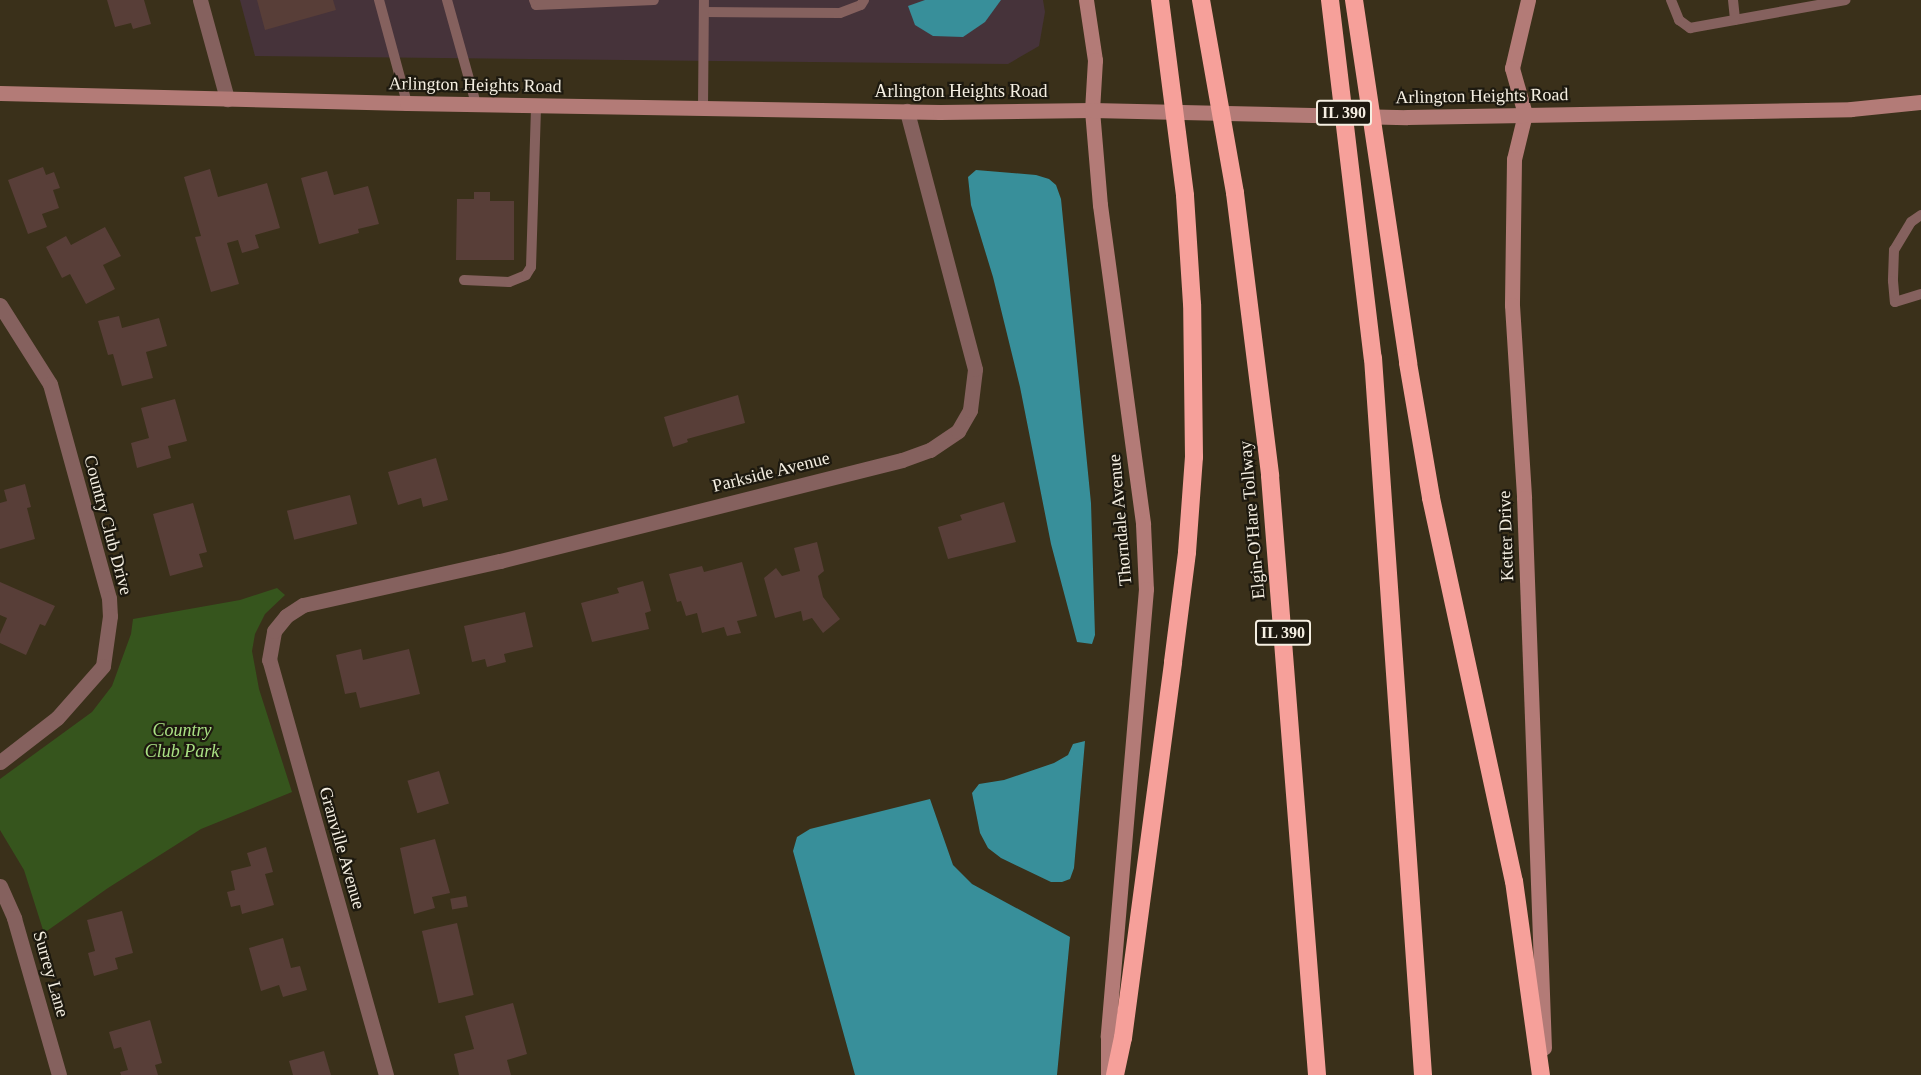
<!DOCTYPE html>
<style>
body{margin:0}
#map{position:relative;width:1921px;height:1075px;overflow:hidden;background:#3a301a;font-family:"Times New Roman",serif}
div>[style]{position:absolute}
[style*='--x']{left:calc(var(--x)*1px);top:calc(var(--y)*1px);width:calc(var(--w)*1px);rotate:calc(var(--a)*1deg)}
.commercial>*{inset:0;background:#46333a}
.green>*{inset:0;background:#36551d}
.water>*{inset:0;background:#388f9a}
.building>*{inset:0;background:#583e38;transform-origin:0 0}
.lane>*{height:10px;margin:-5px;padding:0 5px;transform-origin:5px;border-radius:5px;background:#85615e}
.street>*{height:15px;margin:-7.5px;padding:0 7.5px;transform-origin:7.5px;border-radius:7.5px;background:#85615e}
.secondary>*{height:15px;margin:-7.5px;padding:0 7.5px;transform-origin:7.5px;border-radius:7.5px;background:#b37b77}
.highway>*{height:18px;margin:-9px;padding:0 9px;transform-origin:9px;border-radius:9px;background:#f6a09a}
span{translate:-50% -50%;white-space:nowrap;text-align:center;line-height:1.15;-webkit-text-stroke:4.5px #1d190f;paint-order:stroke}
.shield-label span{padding:2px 4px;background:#1d190f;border:2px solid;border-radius:4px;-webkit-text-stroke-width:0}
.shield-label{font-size:16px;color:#f5efe2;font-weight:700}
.street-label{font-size:18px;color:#f5efe2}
.park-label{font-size:18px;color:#aae184;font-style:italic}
</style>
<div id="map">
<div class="commercial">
<div style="clip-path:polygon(240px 0,1043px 0,1045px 12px,1039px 46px,1008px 64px,255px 56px)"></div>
</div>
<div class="green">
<div style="clip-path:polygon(277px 588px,285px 595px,265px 614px,255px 634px,252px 651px,259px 689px,292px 792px,201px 829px,108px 888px,44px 933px,24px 870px,0 830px,0 779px,92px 712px,112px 686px,131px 634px,133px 619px,240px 600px)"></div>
</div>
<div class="water">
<div style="clip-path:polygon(925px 0,1001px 0,985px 22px,963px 37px,933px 36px,915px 25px,908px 6px)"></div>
<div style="clip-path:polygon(976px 170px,1036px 175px,1049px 179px,1056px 185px,1061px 199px,1091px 503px,1095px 635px,1092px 644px,1077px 642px,1051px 544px,1020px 387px,993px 277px,971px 205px,968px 177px)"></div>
<div style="clip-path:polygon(1085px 741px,1074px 868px,1070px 879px,1062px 882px,1051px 882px,1001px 858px,988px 848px,980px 833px,972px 793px,979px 784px,1004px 780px,1054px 763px,1068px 755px,1073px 744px)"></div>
<div style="clip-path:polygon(930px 799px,953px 865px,972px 884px,1070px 937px,1057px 1075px,855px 1075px,793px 851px,797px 837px,810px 829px)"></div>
</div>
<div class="building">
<div style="clip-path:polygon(107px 0,144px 0,151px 24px,133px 29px,131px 23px,115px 27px)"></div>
<div style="clip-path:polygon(257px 0,333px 0,336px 10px,265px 30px)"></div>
<div style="clip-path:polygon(43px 167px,46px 175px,54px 172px,60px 188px,53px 190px,59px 208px,42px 214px,47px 227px,28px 234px,8px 180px)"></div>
<div style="clip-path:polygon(210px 169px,218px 197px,267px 183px,280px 228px,255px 235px,259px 248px,242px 253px,238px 240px,227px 243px,239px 284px,211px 292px,195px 237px,201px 236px,184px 177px)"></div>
<div style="clip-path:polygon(327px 171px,334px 195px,368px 186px,379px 224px,358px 229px,359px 233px,319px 244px,301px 178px)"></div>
<div style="clip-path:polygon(474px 192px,490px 192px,490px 201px,514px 201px,514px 260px,456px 260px,457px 199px,474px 199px)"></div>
<div style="clip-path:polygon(105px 227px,121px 256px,103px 265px,115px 289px,86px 304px,70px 274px,62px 278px,46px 247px,66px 236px,71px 245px)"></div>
<div style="clip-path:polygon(119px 316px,122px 328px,159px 318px,167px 346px,146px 352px,153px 378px,122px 386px,113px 354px,108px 355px,98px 321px)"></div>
<div style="clip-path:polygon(738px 395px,745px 423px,687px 439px,688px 442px,673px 447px,664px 417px)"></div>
<div style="clip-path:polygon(175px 399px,187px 441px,168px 446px,171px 458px,137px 468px,131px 443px,149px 438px,141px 408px)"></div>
<div style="clip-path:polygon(436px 458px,448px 500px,423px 507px,421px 498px,398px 505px,388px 472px)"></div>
<div style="clip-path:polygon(25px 484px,31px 507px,27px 508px,35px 539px,0 549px,0 503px,7px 501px,4px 490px)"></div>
<div style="left:350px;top:495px;width:30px;height:65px;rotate:76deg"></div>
<div style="clip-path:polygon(1004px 502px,1016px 542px,948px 559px,938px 527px,962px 520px,960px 515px)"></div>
<div style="clip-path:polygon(193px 503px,207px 552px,199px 554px,203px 567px,170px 576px,153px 514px)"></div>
<div style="clip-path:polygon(817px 542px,824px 571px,818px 576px,823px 597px,840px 619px,823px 633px,812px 618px,803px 621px,801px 611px,775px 618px,764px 578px,776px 568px,782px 576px,800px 571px,794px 548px)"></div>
<div style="clip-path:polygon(742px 562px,757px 616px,737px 621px,741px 633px,727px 636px,724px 627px,702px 633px,697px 613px,686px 616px,681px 601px,677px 602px,669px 574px,702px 566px,704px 572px)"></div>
<div style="clip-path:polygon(643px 581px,651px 611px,645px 613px,649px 629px,592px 642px,581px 603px,619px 593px,617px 588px)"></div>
<div style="clip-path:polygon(0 582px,55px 606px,45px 626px,40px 624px,26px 655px,0 643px,0 634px,7px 618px,0 615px)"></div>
<div style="clip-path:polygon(525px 612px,533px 647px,504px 654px,506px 662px,487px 667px,485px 659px,472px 662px,464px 626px)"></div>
<div style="clip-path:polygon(361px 649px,363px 660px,409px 649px,420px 694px,360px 708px,356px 692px,345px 694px,336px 655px)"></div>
<div style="left:439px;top:771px;width:34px;height:33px;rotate:73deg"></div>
<div style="clip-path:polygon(435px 839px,450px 893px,432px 897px,435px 908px,414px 914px,400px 848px)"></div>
<div style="clip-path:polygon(266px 847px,273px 872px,265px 874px,274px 905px,242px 914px,240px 905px,231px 907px,227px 892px,235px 890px,231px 871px,251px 866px,247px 853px)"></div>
<div style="left:466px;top:896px;width:11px;height:16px;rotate:80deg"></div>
<div style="clip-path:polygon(122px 911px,133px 953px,115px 958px,118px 969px,94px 976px,88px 953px,95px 951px,87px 920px)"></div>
<div style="left:457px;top:923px;width:74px;height:36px;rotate:77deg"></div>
<div style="clip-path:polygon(283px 938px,291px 968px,300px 966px,307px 990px,283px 997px,279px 985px,261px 991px,249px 948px)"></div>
<div style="clip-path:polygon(513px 1003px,527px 1054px,507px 1060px,511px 1075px,459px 1075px,454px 1054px,474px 1049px,465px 1016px)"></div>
<div style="clip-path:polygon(150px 1020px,162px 1063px,155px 1065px,158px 1075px,121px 1075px,120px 1072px,128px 1070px,121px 1047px,114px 1049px,109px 1032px)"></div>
<div style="clip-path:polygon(324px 1051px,331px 1075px,293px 1075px,289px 1061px)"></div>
</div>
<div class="lane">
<div style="--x:379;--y:0;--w:107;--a:74.8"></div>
<div style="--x:447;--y:0;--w:108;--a:74.4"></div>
<div style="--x:534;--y:0;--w:5;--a:68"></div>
<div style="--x:536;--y:5;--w:118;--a:-2.4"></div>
<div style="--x:1671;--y:0;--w:22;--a:68"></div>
<div style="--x:1679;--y:20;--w:14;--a:36"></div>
<div style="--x:1690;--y:28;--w:158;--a:-10.2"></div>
<div style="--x:1733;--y:0;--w:20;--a:84"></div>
<div style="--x:704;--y:12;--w:136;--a:0.4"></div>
<div style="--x:840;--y:13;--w:22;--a:-21"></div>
<div style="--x:861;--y:5;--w:6;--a:-59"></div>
<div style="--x:703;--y:108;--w:108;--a:-89.5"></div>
<div style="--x:1921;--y:215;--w:12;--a:145"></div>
<div style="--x:1911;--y:222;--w:33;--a:121"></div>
<div style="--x:1894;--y:250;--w:31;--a:92"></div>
<div style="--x:1893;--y:281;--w:21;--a:85"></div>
<div style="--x:1895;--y:302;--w:27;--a:-17"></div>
<div style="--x:464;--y:280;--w:45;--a:2.5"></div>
<div style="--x:509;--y:282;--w:18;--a:-22"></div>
<div style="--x:526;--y:275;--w:9;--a:-58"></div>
<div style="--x:531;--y:267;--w:162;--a:-88.2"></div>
</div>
<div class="street">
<div style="--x:200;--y:0;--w:103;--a:74.7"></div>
<div style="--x:0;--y:305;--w:93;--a:57.7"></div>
<div style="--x:50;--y:384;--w:222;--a:74.6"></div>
<div style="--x:109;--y:598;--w:18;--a:87"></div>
<div style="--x:110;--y:616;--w:50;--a:98"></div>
<div style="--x:103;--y:666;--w:69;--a:131.5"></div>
<div style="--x:57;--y:718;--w:72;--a:142.3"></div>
<div style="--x:0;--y:886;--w:35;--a:66"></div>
<div style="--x:14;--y:918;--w:163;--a:74"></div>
<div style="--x:386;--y:1075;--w:431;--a:-105.7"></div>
<div style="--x:269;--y:660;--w:29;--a:-80"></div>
<div style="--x:274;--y:631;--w:19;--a:-51"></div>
<div style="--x:286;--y:616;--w:20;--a:-33"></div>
<div style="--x:303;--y:605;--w:202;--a:-12.6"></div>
<div style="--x:500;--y:561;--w:414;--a:-14.1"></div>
<div style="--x:902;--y:460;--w:30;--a:-20"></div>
<div style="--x:930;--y:450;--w:34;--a:-34"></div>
<div style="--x:958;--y:431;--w:24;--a:-60"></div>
<div style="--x:970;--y:410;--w:41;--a:-83"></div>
<div style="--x:975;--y:369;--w:267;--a:-104.8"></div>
</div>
<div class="secondary">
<div style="--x:1086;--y:0;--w:61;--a:81.5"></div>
<div style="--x:1095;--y:60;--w:50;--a:93.4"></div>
<div style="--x:1092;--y:110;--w:95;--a:85.2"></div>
<div style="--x:1100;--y:205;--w:322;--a:82.3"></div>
<div style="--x:1143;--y:524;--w:65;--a:87.4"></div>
<div style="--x:1146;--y:589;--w:449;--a:94.9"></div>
<div style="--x:1108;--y:1036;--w:39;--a:90"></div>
<div style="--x:1528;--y:0;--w:70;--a:103.2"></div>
<div style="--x:1512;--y:68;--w:48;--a:74.2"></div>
<div style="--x:1525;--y:114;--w:46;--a:103.7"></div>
<div style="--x:1514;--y:159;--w:146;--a:90.8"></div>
<div style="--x:1512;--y:305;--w:193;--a:86.4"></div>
<div style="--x:1524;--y:498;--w:550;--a:87.92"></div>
<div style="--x:0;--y:93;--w:407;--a:1.4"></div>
<div style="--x:407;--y:103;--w:533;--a:0.97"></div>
<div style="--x:940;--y:112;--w:152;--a:-0.8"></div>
<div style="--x:1092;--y:110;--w:315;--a:1.3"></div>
<div style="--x:1407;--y:117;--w:444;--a:-1"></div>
<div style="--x:1851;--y:109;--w:70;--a:-5.7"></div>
</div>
<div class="highway">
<div style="--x:1201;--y:0;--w:196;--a:80"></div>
<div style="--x:1235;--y:193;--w:285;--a:82.9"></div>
<div style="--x:1270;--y:476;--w:601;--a:85.51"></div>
<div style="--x:1330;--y:0;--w:361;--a:83.2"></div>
<div style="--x:1373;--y:358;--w:719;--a:86.01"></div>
<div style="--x:1354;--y:0;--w:367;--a:81.5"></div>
<div style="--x:1408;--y:363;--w:137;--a:80.3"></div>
<div style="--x:1431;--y:498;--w:392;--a:77.8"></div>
<div style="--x:1514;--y:881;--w:196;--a:82.1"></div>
<div style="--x:1115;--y:1075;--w:38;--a:-78"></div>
<div style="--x:1123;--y:1038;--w:379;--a:-82.4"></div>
<div style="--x:1173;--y:662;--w:111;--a:-82.7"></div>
<div style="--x:1187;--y:552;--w:95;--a:-85.8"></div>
<div style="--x:1194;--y:457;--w:153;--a:-90.7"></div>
<div style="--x:1192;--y:304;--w:109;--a:-93.7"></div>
<div style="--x:1185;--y:195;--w:197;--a:-97.3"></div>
</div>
<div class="shield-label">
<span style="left:1344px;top:113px">IL 390</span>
<span style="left:1283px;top:633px">IL 390</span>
</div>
<div class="street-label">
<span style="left:475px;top:85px;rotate:1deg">Arlington Heights Road</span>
<span style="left:961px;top:91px">Arlington Heights Road</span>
<span style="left:1482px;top:96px;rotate:-1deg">Arlington Heights Road</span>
<span style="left:771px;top:472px;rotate:-14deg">Parkside Avenue</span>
<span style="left:1120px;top:520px;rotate:-95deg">Thorndale Avenue</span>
<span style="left:1252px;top:520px;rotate:-95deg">Elgin-O'Hare Tollway</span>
<span style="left:108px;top:525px;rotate:75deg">Country Club Drive</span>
<span style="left:1506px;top:536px;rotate:-92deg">Ketter Drive</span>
<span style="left:342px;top:848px;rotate:74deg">Granville Avenue</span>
<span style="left:51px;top:974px;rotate:74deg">Surrey Lane</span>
</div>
<div class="park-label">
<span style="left:182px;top:741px">Country<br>Club Park</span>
</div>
</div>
